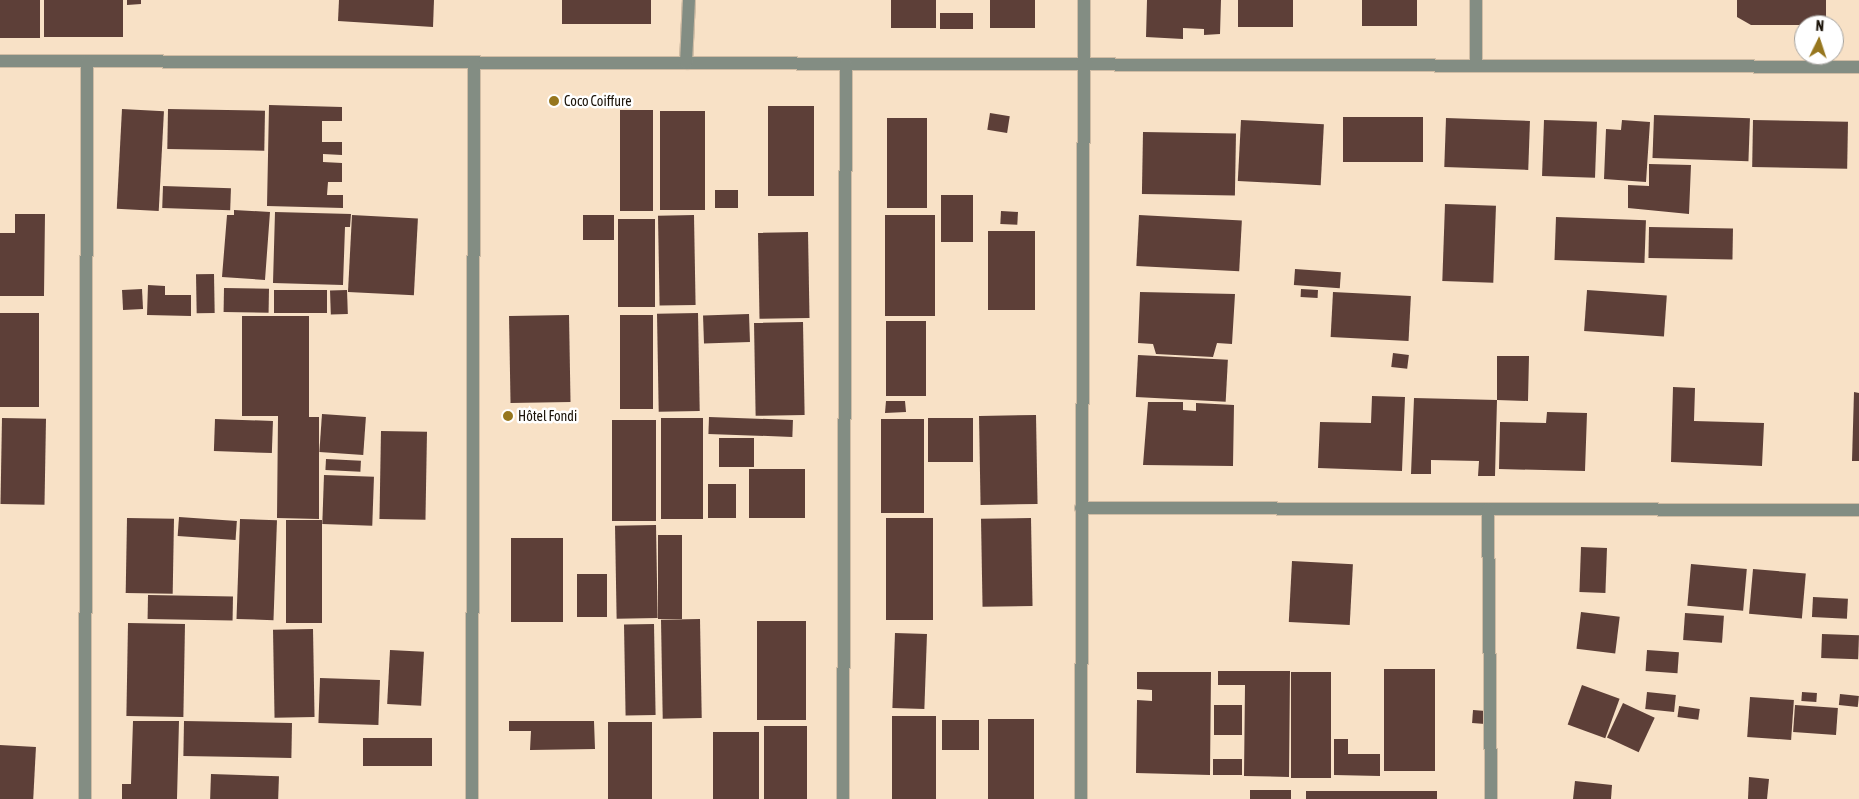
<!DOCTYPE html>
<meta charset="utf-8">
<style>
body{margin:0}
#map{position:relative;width:1859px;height:799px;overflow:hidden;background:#f8e1c6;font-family:"Asap Condensed",sans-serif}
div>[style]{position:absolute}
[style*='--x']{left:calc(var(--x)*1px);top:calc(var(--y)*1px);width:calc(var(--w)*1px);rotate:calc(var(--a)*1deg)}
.building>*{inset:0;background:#5d3f38;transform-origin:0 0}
.roads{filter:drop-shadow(1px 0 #d0bca4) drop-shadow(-1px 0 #d0bca4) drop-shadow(0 1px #d0bca4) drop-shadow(0 -1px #d0bca4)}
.minor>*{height:12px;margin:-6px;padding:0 6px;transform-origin:6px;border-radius:6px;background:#838d83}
.dots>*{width:14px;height:14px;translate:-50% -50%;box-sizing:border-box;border:2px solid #fff;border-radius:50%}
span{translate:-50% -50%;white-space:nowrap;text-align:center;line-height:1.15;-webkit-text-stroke:5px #fff;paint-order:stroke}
.poi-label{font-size:14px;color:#1b1309}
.left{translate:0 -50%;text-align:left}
.north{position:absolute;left:1794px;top:15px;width:50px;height:50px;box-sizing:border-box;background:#fff;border:1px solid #a4a19d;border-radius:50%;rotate:4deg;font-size:14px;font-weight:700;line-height:20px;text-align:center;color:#1b1309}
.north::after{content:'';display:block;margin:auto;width:18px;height:22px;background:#96761e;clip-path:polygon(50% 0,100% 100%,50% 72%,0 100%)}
</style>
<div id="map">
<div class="building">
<div style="left:0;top:0;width:40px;height:38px"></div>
<div style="left:44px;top:0;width:79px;height:37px"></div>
<div style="clip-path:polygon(127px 0,141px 0,141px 4px,127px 5px)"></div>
<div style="clip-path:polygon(339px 0,434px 0,433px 27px,338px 21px)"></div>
<div style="left:562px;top:0;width:89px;height:24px"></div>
<div style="left:891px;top:0;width:45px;height:28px"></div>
<div style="left:990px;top:0;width:45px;height:28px"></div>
<div style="clip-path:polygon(1147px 0,1221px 0,1220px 34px,1204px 35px,1204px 29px,1183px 28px,1183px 39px,1146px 37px)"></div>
<div style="left:1238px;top:0;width:55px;height:27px"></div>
<div style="left:1362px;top:0;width:55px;height:26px"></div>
<div style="clip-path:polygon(1737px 0,1826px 0,1826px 25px,1751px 25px,1737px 17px)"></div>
<div style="left:940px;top:13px;width:33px;height:16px"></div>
<div style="clip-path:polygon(269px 105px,342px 107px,342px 121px,322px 121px,322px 142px,342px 142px,342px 155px,323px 154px,323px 162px,342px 163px,342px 182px,328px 182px,327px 195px,343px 195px,343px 208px,267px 206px)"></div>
<div style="left:768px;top:106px;width:46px;height:90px"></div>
<div style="left:122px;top:109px;width:42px;height:100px;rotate:3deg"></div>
<div style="left:168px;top:109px;width:97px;height:40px;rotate:1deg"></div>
<div style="left:620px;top:110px;width:33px;height:101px"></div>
<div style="left:660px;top:111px;width:45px;height:99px"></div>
<div style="left:990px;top:113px;width:20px;height:17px;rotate:9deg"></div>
<div style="left:1654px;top:115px;width:96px;height:43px;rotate:2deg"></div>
<div style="left:1343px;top:117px;width:80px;height:45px"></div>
<div style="left:887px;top:118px;width:40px;height:90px"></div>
<div style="left:1446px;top:118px;width:84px;height:49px;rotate:2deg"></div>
<div style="left:1241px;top:120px;width:83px;height:61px;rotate:3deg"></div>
<div style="left:1544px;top:120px;width:53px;height:56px;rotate:2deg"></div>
<div style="clip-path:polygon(1622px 120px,1650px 122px,1646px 182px,1604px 179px,1606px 129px,1621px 130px)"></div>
<div style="left:1753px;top:120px;width:95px;height:47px;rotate:1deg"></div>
<div style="left:1143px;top:132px;width:93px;height:62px;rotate:1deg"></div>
<div style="clip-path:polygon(1649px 164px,1691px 165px,1689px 214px,1628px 208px,1628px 185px,1649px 186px)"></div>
<div style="left:163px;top:186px;width:68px;height:22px;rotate:2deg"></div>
<div style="left:715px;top:190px;width:23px;height:18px"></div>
<div style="left:941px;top:195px;width:32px;height:47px"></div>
<div style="left:1445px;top:204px;width:51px;height:77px;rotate:2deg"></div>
<div style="clip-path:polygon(234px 210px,270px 212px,265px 280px,222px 277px,227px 215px,234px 215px)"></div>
<div style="left:1001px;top:211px;width:17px;height:13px;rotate:3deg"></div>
<div style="clip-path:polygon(275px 212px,351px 214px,350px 227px,345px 227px,343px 285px,273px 283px)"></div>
<div style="clip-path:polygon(15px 214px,45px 214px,44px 296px,0 296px,0 233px,15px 233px)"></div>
<div style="left:352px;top:215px;width:66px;height:77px;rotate:3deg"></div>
<div style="left:583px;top:215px;width:31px;height:25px"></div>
<div style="left:694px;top:215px;width:90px;height:36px;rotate:89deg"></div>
<div style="left:885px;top:215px;width:50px;height:101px"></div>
<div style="left:1139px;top:215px;width:103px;height:51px;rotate:3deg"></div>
<div style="left:1556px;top:217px;width:90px;height:43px;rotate:2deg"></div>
<div style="left:618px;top:219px;width:37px;height:88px"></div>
<div style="left:1649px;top:227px;width:84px;height:31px;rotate:1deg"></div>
<div style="left:988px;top:231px;width:47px;height:79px"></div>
<div style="left:808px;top:232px;width:86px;height:50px;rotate:89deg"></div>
<div style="left:1295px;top:269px;width:46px;height:16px;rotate:4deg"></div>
<div style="left:214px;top:274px;width:39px;height:18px;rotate:89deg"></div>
<div style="clip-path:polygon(148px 285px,165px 286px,165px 295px,191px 295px,191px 316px,147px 315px)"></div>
<div style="left:224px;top:288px;width:45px;height:24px;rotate:1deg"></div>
<div style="left:142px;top:289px;width:20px;height:20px;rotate:87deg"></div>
<div style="left:1301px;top:289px;width:17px;height:8px;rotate:3deg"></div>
<div style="left:274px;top:290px;width:53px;height:23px"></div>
<div style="left:347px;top:290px;width:24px;height:17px;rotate:88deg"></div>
<div style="left:1587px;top:290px;width:80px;height:41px;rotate:4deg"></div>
<div style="clip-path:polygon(1140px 292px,1235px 294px,1232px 344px,1217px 343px,1213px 357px,1156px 354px,1153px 344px,1138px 343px)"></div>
<div style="left:1333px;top:292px;width:78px;height:45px;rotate:3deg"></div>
<div style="left:0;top:313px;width:39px;height:94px"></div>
<div style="left:698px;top:313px;width:98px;height:41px;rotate:89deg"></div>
<div style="left:749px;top:314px;width:28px;height:46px;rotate:88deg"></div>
<div style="left:569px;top:315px;width:87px;height:60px;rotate:89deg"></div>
<div style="left:620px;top:315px;width:33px;height:94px"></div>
<div style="clip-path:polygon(242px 316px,309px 316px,309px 417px,319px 417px,319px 519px,277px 518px,278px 416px,242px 416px)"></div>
<div style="left:886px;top:321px;width:40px;height:75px"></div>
<div style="left:803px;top:322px;width:93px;height:49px;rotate:89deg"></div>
<div style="left:1393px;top:353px;width:16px;height:14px;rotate:7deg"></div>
<div style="left:1138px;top:355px;width:90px;height:42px;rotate:3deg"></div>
<div style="clip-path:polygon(1497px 356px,1529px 356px,1528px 401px,1497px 400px,1495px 476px,1478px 476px,1479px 461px,1431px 460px,1431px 474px,1411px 474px,1414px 398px,1497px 400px)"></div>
<div style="clip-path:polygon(1673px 387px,1695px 388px,1694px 421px,1764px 423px,1762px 466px,1671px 462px)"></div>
<div style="clip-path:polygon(1854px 392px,1859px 393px,1859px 461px,1852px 461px)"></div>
<div style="clip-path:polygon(1372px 396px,1405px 397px,1402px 471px,1318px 468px,1320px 422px,1371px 423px)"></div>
<div style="clip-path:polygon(886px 401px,905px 401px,906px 412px,885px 413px)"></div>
<div style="clip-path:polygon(1148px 402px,1183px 402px,1183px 410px,1196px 411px,1196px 403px,1234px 405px,1233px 466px,1143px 465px)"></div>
<div style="clip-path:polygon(1547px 412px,1587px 413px,1585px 471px,1499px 469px,1500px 422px,1546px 423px)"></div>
<div style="left:322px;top:414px;width:44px;height:38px;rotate:4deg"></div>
<div style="left:1036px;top:415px;width:89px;height:57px;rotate:89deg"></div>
<div style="left:709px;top:417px;width:84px;height:17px;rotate:2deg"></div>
<div style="left:2px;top:418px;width:44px;height:86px;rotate:1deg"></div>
<div style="left:661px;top:418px;width:42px;height:101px"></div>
<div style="left:928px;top:418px;width:45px;height:44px"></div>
<div style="left:215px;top:419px;width:58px;height:32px;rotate:2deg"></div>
<div style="left:881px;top:419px;width:43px;height:94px"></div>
<div style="left:612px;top:420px;width:44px;height:101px"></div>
<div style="left:381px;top:431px;width:46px;height:88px;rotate:1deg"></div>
<div style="left:754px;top:438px;width:29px;height:35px;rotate:90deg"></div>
<div style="left:326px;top:459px;width:35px;height:11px;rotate:3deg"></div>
<div style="left:805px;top:469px;width:49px;height:56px;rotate:90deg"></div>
<div style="left:324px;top:475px;width:50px;height:49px;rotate:2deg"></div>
<div style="left:708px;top:484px;width:28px;height:34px"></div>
<div style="left:179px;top:517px;width:58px;height:19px;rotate:4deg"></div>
<div style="left:127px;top:518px;width:47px;height:75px;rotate:1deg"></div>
<div style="left:933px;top:518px;width:102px;height:47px;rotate:90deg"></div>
<div style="left:1031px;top:518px;width:88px;height:50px;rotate:89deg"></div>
<div style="left:240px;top:519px;width:37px;height:100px;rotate:2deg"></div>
<div style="left:286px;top:520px;width:36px;height:103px"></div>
<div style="left:656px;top:525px;width:93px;height:41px;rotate:89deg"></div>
<div style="left:658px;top:535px;width:24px;height:84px"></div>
<div style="left:511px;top:538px;width:52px;height:84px"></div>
<div style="left:1581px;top:547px;width:26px;height:45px;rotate:2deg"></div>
<div style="left:1292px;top:561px;width:61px;height:61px;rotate:3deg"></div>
<div style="left:1691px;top:564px;width:56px;height:42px;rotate:5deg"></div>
<div style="left:1753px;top:569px;width:53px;height:45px;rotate:5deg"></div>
<div style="left:577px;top:574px;width:30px;height:43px"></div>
<div style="left:148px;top:595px;width:85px;height:24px;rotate:1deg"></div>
<div style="left:1813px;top:597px;width:35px;height:20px;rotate:3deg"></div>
<div style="left:1581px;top:612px;width:39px;height:37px;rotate:7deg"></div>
<div style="left:1685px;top:613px;width:39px;height:27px;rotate:4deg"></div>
<div style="left:700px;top:619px;width:99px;height:39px;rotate:89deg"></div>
<div style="left:757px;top:621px;width:49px;height:99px"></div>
<div style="left:128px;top:623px;width:57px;height:93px;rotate:1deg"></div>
<div style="left:654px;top:624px;width:91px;height:30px;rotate:89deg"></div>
<div style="left:313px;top:629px;width:88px;height:40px;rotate:89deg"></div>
<div style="left:895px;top:633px;width:32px;height:75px;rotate:2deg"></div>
<div style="left:1822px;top:634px;width:37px;height:24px;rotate:2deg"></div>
<div style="left:390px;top:650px;width:34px;height:54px;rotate:3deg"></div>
<div style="left:1647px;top:650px;width:32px;height:21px;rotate:4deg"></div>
<div style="left:1384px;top:669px;width:51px;height:102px"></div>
<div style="clip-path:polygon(1218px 671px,1290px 671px,1289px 777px,1244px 776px,1245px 685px,1218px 685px)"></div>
<div style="clip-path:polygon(1137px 672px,1211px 672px,1210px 775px,1136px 773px,1137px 700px,1152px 701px,1152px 690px,1137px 689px)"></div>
<div style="left:1291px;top:672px;width:40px;height:106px"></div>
<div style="left:320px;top:678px;width:60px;height:45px;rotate:2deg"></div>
<div style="left:1582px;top:685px;width:40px;height:42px;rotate:20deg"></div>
<div style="left:1647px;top:692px;width:29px;height:17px;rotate:6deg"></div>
<div style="left:1802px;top:692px;width:15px;height:9px;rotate:4deg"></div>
<div style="left:1840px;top:694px;width:19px;height:11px;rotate:6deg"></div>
<div style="left:1750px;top:697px;width:44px;height:40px;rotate:4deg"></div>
<div style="left:1623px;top:703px;width:35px;height:38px;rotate:25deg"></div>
<div style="left:1214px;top:705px;width:28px;height:30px"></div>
<div style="left:1795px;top:705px;width:43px;height:27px;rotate:4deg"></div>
<div style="left:1679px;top:706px;width:21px;height:11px;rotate:8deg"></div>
<div style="left:1473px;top:710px;width:13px;height:13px;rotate:4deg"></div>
<div style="left:892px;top:716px;width:44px;height:83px"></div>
<div style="left:988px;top:719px;width:46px;height:80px"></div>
<div style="left:942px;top:720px;width:37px;height:30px"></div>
<div style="clip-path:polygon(133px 721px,179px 721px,177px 799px,122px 799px,122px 784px,131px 784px)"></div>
<div style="left:184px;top:721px;width:108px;height:35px;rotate:1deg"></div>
<div style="clip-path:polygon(509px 721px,594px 721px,595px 749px,530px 750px,531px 731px,509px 731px)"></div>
<div style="left:652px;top:722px;width:77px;height:44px;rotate:90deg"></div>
<div style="left:764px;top:726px;width:43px;height:73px"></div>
<div style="left:713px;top:732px;width:46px;height:67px"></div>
<div style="left:363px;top:738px;width:69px;height:28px"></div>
<div style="clip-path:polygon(1334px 739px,1348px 739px,1348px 754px,1380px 754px,1380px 776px,1334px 775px)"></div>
<div style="left:0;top:745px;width:36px;height:54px;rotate:3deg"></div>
<div style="left:1213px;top:759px;width:29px;height:16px"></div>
<div style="left:211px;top:774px;width:68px;height:25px;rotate:2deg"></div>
<div style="clip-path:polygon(1749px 777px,1769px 779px,1767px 799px,1748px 799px)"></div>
<div style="clip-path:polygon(1575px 781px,1612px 785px,1611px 799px,1573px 799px)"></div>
<div style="left:1250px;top:790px;width:41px;height:9px"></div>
<div style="left:1306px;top:791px;width:131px;height:8px"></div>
</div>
<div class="roads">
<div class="minor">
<div style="--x:0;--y:61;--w:1859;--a:0.18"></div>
<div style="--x:686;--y:63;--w:63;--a:-87.3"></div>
<div style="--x:1476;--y:66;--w:66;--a:-90"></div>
<div style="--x:1081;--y:508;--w:778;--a:0.15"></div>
<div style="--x:1488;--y:509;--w:290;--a:89.4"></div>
<div style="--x:85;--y:799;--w:738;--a:-89.84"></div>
<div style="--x:472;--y:799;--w:737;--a:-89.84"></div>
<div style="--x:843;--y:799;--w:735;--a:-89.77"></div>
<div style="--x:1081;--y:799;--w:799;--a:-89.78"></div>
</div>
</div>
<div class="dots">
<div style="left:554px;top:101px;background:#96761e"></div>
<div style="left:508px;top:416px;background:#96761e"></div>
</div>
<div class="poi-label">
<span class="left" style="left:564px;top:101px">Coco Coiffure</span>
<span class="left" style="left:518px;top:416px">Hôtel Fondi</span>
</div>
<div class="north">N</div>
</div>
